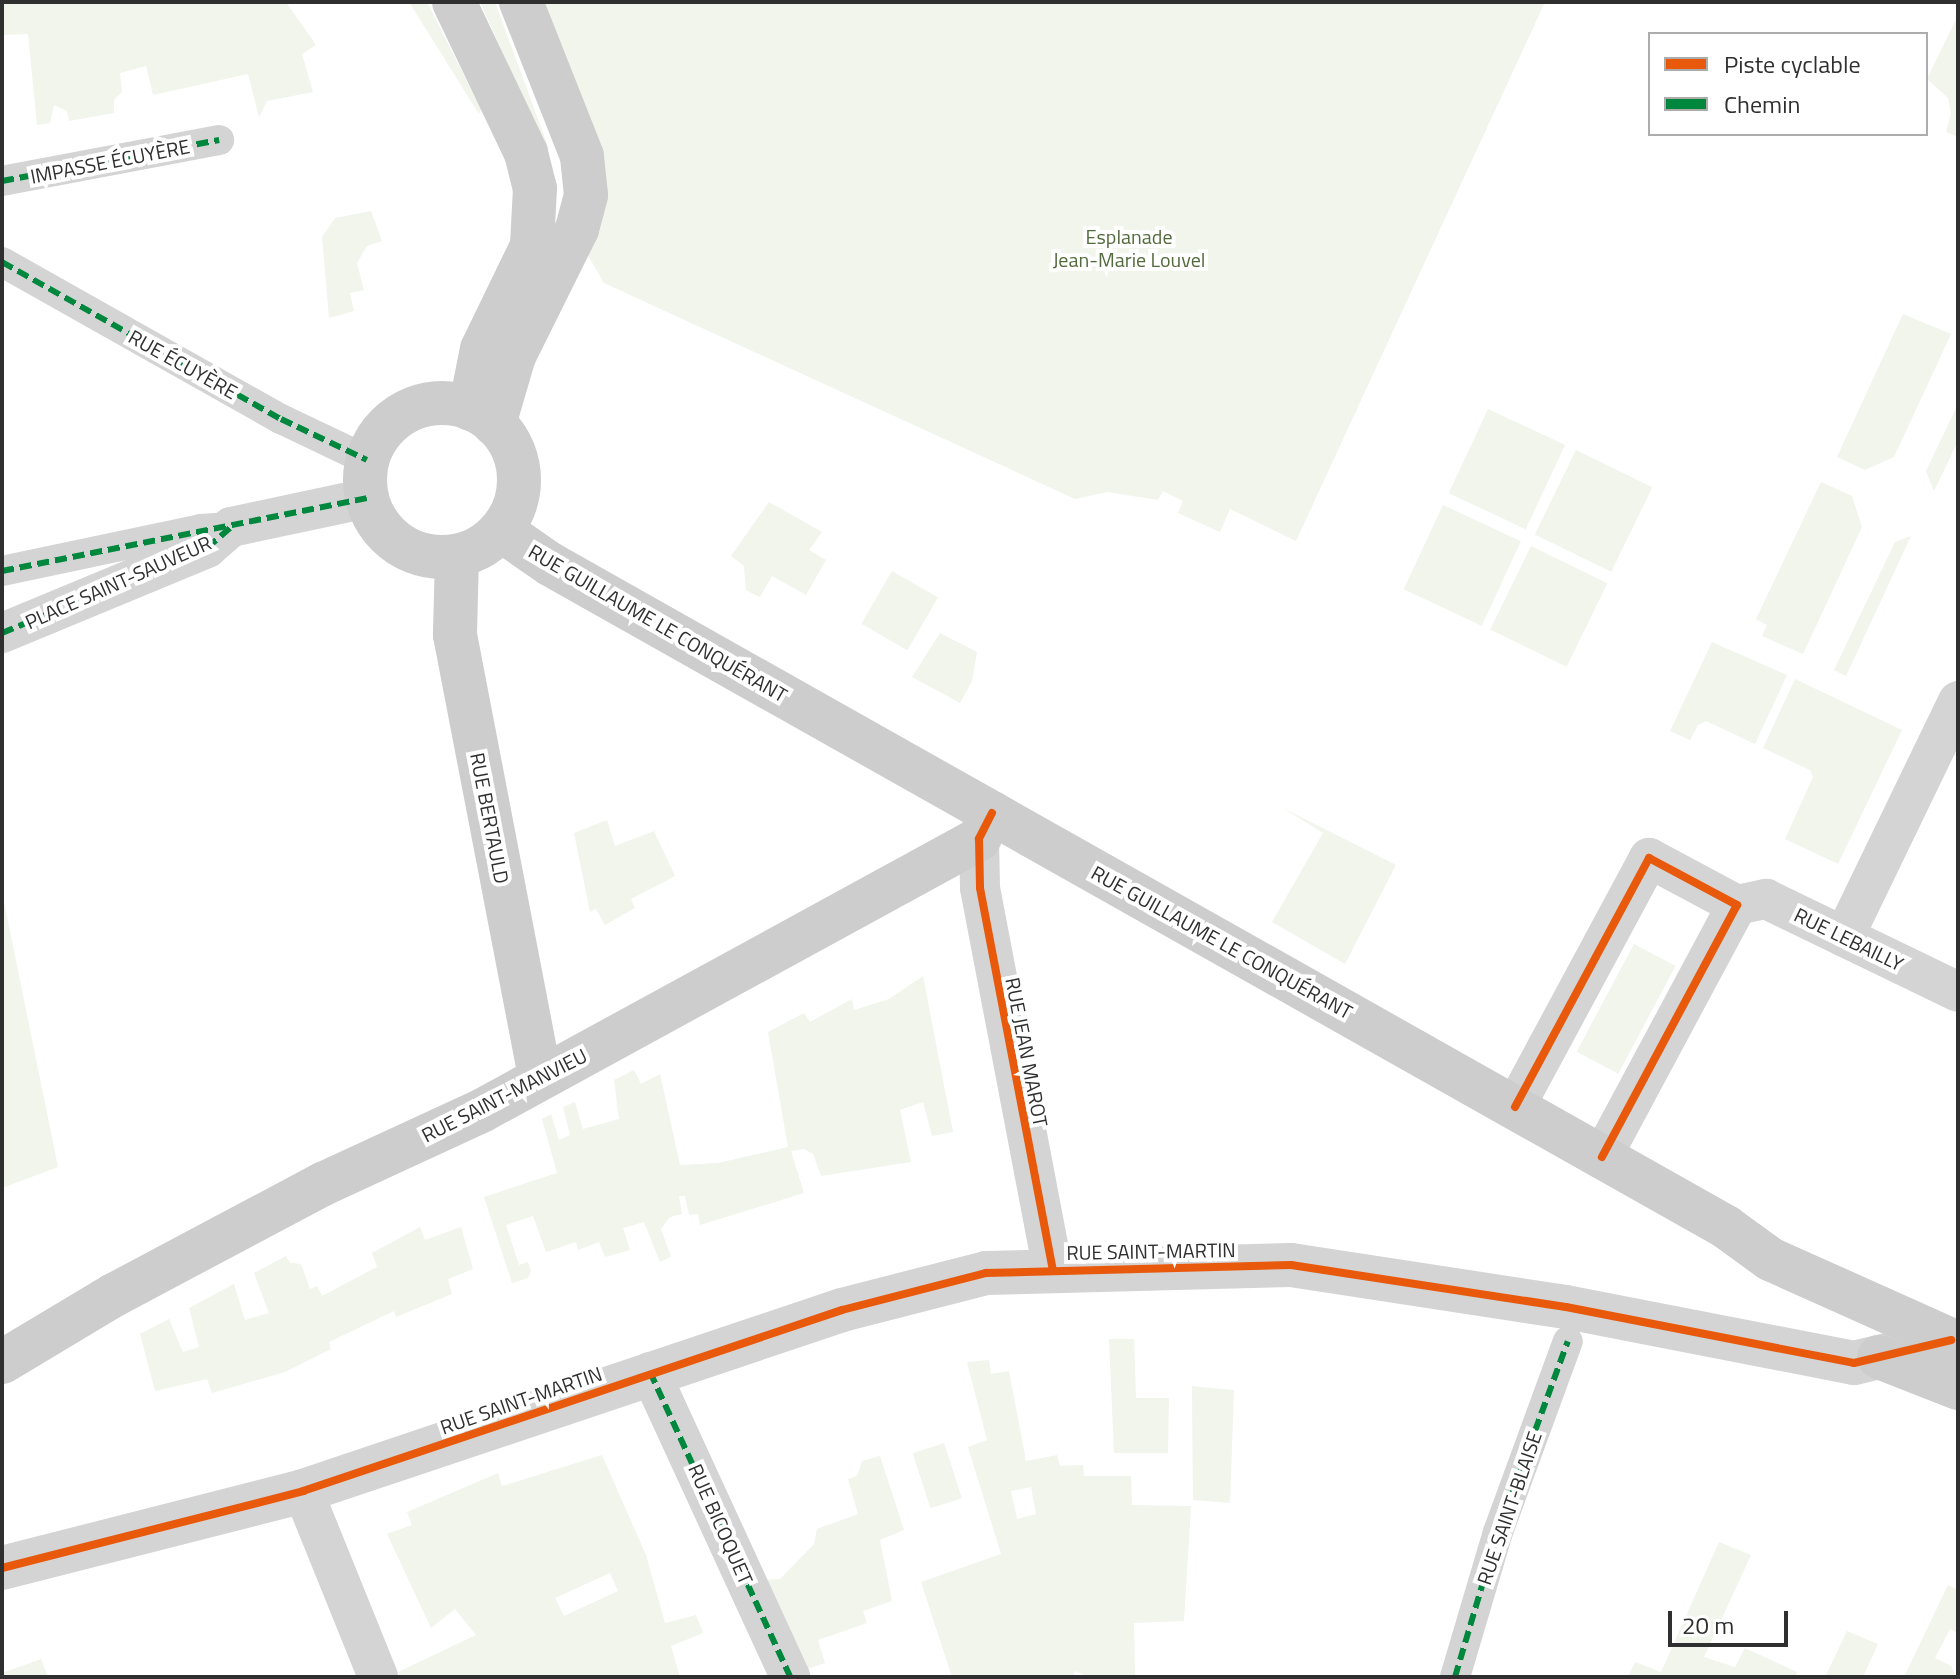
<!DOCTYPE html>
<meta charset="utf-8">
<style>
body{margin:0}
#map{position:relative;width:1960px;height:1679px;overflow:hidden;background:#fff;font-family:"Titillium Web",sans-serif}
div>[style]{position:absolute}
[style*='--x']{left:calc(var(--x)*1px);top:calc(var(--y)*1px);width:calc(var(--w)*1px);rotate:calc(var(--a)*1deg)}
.green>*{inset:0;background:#f1f5ec;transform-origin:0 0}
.pedestrian>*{height:30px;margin:-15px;padding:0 15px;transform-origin:15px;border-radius:15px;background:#d4d4d4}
.minor>*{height:40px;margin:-20px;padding:0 20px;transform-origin:20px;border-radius:20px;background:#d4d4d4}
.tertiary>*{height:44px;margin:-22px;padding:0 22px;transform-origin:22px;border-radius:22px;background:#d4d4d4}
.secondary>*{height:44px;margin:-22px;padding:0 22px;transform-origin:22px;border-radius:22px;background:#cdcdcd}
.secondary>.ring{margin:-22px;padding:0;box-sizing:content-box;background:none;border:44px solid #cdcdcd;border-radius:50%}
.quiet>*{height:6px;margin-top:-3px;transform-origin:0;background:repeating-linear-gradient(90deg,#00873e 0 12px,transparent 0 18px)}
.cycleway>*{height:8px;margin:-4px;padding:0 4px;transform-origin:4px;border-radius:4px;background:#e8590c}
span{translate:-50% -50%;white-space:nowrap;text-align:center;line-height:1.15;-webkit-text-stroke:8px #fff;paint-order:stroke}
.street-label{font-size:20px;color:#2f2f2f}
.park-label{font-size:20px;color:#536a3d}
.frame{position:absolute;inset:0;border:4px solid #2f2f2f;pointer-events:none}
.legend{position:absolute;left:1648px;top:32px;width:280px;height:104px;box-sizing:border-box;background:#fff;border:2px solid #acacac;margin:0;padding:10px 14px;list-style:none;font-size:24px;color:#2f2f2f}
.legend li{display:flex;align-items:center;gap:16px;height:40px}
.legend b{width:40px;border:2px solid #acacac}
.scale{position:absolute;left:1668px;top:1611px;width:120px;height:36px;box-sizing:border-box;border:4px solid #2f2f2f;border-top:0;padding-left:10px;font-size:24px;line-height:28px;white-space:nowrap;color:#2f2f2f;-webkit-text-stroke:6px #fff;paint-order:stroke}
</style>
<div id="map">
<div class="green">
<div style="clip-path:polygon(2px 2px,286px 2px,316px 45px,302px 54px,313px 92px,267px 101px,259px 117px,248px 74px,153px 95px,146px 66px,120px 73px,122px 92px,114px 100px,114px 113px,69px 121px,67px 111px,54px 105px,50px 123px,37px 125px,28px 34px,2px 35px)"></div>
<div style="clip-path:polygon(409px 2px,427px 2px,481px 109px,479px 114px)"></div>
<div style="clip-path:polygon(480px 2px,495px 2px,549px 149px,545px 147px)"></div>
<div style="clip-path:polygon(542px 2px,1545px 2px,1296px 541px,1230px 509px,1220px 532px,1178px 513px,1183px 501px,1163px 491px,1158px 500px,1107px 492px,1075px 499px,604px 283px,582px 245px)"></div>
<div style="clip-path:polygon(1958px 15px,1958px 137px,1946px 132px,1951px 114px,1948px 98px,1927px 79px)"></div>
<div style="clip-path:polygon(371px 211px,382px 241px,367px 246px,357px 263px,364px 290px,350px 293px,354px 311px,329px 318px,322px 237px,335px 218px)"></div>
<div style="clip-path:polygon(1903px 314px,1951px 334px,1894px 457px,1865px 470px,1837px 457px)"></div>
<div style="clip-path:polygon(1958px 404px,1958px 441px,1934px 491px,1926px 471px)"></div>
<div style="left:1488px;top:409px;width:85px;height:93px;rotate:25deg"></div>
<div style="left:1576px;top:450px;width:85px;height:94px;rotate:26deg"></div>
<div style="clip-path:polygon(1821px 482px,1852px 496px,1862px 527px,1803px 654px,1762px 636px,1767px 625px,1756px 619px)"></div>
<div style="clip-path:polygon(769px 502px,822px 532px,809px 550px,826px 560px,806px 595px,772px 576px,760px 597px,753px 594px,746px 590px,744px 566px,731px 556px)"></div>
<div style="left:1443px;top:505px;width:86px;height:93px;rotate:25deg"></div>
<div style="clip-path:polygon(1911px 536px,1846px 676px,1834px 670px,1895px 542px)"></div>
<div style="left:1531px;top:546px;width:85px;height:93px;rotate:26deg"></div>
<div style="left:892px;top:571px;width:53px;height:61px;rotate:30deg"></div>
<div style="clip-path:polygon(940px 633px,977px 652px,972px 681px,960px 703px,912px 677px)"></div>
<div style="clip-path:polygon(1712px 642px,1787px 675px,1755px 744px,1706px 721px,1698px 725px,1690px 740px,1670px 731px)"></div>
<div style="clip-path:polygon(1795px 679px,1902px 730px,1838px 864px,1785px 839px,1813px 777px,1810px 770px,1763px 748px)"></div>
<div style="clip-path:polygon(1283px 808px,1396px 865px,1345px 964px,1272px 922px,1323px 833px)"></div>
<div style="clip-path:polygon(607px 820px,615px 846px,654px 831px,675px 876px,631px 899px,635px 908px,605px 925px,596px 909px,590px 912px,574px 833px)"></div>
<div style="clip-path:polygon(2px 892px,58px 1167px,2px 1188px)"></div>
<div style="left:1634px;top:944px;width:47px;height:122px;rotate:28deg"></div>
<div style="clip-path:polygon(923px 976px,953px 1132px,932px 1136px,923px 1102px,900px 1110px,911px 1162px,821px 1176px,813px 1154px,804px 1149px,791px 1151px,804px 1193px,700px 1225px,698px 1214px,689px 1215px,685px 1196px,679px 1196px,682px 1214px,670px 1217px,661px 1229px,671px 1257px,660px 1262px,644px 1222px,623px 1228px,630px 1250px,605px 1257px,599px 1242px,578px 1250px,576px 1242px,546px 1252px,533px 1216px,506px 1225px,519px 1265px,528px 1262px,531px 1271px,528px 1278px,512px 1283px,484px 1197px,557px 1173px,542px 1119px,551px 1114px,559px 1140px,570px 1135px,563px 1107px,575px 1102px,583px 1129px,619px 1119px,614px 1080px,634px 1070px,641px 1084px,660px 1074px,680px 1165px,718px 1163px,788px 1147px,768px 1032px,804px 1013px,810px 1022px,852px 999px,854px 1010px,889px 999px)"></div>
<div style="clip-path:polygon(420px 1227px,425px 1240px,461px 1227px,473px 1269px,448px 1279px,452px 1294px,396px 1317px,394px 1311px,329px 1342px,331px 1349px,285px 1372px,212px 1393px,207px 1379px,155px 1391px,140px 1334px,169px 1319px,183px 1352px,199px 1347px,189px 1308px,202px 1301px,234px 1284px,245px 1320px,269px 1313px,254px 1273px,286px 1256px,290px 1263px,301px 1264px,310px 1289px,317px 1286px,322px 1296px,377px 1267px,372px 1253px)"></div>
<div style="clip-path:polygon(1109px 1339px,1134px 1339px,1136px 1398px,1169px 1398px,1168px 1453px,1114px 1453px)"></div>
<div style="clip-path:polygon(evenodd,989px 1360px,991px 1374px,1009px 1371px,1026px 1461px,1057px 1455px,1060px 1466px,1083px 1465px,1084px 1476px,1131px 1476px,1132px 1505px,1191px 1506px,1184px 1621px,1134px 1623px,1135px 1677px,1089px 1677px,1075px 1671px,1072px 1677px,952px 1677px,921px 1582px,1001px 1554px,968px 1447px,987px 1440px,967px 1362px,989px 1360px,1031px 1487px,1036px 1514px,1017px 1519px,1011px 1491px,1031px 1487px)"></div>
<div style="clip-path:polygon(1192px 1386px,1234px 1390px,1230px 1503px,1193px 1500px)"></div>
<div style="left:944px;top:1443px;width:58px;height:33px;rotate:72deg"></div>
<div style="clip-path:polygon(evenodd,602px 1455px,646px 1555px,665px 1623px,696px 1615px,703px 1633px,671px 1646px,680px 1677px,400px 1677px,398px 1672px,476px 1635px,455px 1609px,431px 1628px,387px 1534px,412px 1525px,407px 1512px,498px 1473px,502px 1486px,602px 1455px,610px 1573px,618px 1591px,564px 1616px,555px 1598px,610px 1573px)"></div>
<div style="clip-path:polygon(880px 1456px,904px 1530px,880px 1540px,892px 1601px,863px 1611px,867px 1623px,818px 1640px,825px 1663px,807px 1669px,762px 1580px,780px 1579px,814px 1544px,817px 1529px,858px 1514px,848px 1479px,857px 1476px,862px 1461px)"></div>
<div style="clip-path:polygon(1719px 1542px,1751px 1555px,1704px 1657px,1735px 1667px,1745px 1648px,1797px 1672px,1795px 1677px,1628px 1677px,1635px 1662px,1661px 1672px)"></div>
<div style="clip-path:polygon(1948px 1585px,1958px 1590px,1958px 1633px,1950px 1629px,1935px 1658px,1951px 1666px,1956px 1677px,1904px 1677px)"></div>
<div style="clip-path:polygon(1847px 1631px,1878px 1644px,1863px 1677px,1825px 1677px)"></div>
<div style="clip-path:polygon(41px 1659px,48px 1677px,2px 1677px,2px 1673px)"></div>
</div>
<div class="pedestrian">
<div style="--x:2;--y:181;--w:221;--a:-10.7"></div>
<div style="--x:2;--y:262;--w:320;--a:29.4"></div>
<div style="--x:281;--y:419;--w:95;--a:25.5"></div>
<div style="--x:2;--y:571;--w:203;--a:-11.9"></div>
<div style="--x:201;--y:529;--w:30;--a:-4"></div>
<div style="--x:1455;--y:1677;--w:151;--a:-73.5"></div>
<div style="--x:1498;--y:1532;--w:203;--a:-69.9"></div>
</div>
<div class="minor">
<div style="--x:2;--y:633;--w:222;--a:-22.5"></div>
<div style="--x:207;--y:548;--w:32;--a:-41"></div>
<div style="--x:231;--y:527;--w:139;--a:-12"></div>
<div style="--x:979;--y:839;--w:49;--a:88.8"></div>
<div style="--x:980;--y:888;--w:388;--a:79.2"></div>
<div style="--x:1737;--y:905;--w:30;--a:-12"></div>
<div style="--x:1766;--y:899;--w:213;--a:25.8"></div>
<div style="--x:1844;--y:937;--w:262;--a:-64.2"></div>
<div style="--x:1515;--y:1107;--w:283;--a:-61.7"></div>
<div style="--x:1649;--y:858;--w:100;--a:28.1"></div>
<div style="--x:1737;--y:905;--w:286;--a:118.2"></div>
<div style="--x:650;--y:1372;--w:336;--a:65.3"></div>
<div style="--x:303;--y:1491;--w:201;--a:68"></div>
</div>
<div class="tertiary">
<div style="--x:2;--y:1568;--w:311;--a:-14.3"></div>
<div style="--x:303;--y:1491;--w:569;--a:-18.56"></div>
<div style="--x:842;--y:1310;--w:149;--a:-14.4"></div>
<div style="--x:986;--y:1273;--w:305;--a:-1.5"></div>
<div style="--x:1291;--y:1265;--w:278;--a:8.7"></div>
<div style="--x:1566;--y:1307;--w:293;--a:11"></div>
<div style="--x:1854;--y:1363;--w:65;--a:-13.4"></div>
</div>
<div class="secondary">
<div style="--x:454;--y:2;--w:167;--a:64.5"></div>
<div style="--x:526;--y:153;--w:36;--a:76"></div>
<div style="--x:535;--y:188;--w:58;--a:93"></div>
<div style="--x:532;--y:246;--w:114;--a:115.9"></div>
<div style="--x:482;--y:349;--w:61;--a:101.3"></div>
<div class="ring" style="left:365px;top:403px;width:110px;height:110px"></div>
<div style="--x:494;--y:424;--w:71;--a:-73.6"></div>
<div style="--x:514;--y:356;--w:142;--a:-63.6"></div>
<div style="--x:577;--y:229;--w:35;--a:-75"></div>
<div style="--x:586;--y:195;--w:39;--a:-96"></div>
<div style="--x:582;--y:156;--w:166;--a:-111.6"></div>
<div style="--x:501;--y:530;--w:60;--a:34.8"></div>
<div style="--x:550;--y:564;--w:1350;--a:29.41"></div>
<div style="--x:1726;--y:1227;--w:54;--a:36"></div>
<div style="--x:1770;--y:1259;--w:206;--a:24.1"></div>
<div style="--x:457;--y:556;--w:79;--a:91.5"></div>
<div style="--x:455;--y:635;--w:451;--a:79.1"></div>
<div style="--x:1879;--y:1357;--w:85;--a:21.4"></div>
<div style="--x:2;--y:1362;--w:131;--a:-30.9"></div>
<div style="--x:114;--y:1295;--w:237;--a:-28"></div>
<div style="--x:323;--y:1184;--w:176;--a:-24.8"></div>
<div style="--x:483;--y:1110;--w:565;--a:-28.65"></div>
<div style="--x:979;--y:839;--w:29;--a:-63"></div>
</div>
<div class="quiet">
<div style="--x:2;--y:181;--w:221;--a:-10.7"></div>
<div style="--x:2;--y:262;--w:320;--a:29.4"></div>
<div style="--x:281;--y:419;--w:95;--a:25.5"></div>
<div style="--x:2;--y:571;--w:372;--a:-11.3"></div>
<div style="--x:2;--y:633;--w:222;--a:-22.5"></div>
<div style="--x:207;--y:548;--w:32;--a:-41"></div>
<div style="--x:650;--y:1372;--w:336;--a:65.3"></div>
<div style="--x:1455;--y:1677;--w:151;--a:-73.5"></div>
<div style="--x:1498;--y:1532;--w:203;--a:-69.9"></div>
</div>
<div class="cycleway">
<div style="--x:992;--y:813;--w:29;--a:117"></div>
<div style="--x:979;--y:839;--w:49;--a:88.8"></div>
<div style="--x:980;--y:888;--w:388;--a:79.2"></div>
<div style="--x:1515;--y:1107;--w:283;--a:-61.7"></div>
<div style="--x:1649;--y:858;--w:100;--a:28.1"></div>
<div style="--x:1737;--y:905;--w:286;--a:118.2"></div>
<div style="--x:2;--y:1568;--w:311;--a:-14.3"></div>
<div style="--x:303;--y:1491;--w:569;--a:-18.56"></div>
<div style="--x:842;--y:1310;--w:149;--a:-14.4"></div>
<div style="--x:986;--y:1273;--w:305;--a:-1.5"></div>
<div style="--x:1291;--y:1265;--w:278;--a:8.7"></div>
<div style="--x:1566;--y:1307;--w:293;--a:11"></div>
<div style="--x:1854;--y:1363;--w:100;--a:-13.3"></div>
</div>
<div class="street-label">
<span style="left:110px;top:161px;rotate:-11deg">IMPASSE ÉCUYÈRE</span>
<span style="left:183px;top:364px;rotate:29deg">RUE ÉCUYÈRE</span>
<span style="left:118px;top:582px;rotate:-24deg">PLACE SAINT-SAUVEUR</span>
<span style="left:658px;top:623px;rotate:30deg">RUE GUILLAUME LE CONQUÉRANT</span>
<span style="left:490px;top:818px;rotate:79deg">RUE BERTAULD</span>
<span style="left:1849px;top:939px;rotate:26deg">RUE LEBAILLY</span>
<span style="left:1222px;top:942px;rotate:29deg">RUE GUILLAUME LE CONQUÉRANT</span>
<span style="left:1027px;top:1052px;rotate:79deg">RUE JEAN MAROT</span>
<span style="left:504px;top:1095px;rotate:-27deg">RUE SAINT-MANVIEU</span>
<span style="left:1151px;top:1251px;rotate:-1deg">RUE SAINT-MARTIN</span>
<span style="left:521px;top:1400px;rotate:-19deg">RUE SAINT-MARTIN</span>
<span style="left:1509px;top:1508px;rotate:-71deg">RUE SAINT-BLAISE</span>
<span style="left:721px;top:1524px;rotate:66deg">RUE BICOQUET</span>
</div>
<div class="park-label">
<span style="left:1129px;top:248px">Esplanade<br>Jean-Marie Louvel</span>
</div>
<div class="frame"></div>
<ul class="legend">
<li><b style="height:10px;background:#e8590c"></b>Piste cyclable</li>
<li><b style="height:10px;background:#00873e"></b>Chemin</li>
</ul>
<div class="scale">20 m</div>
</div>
